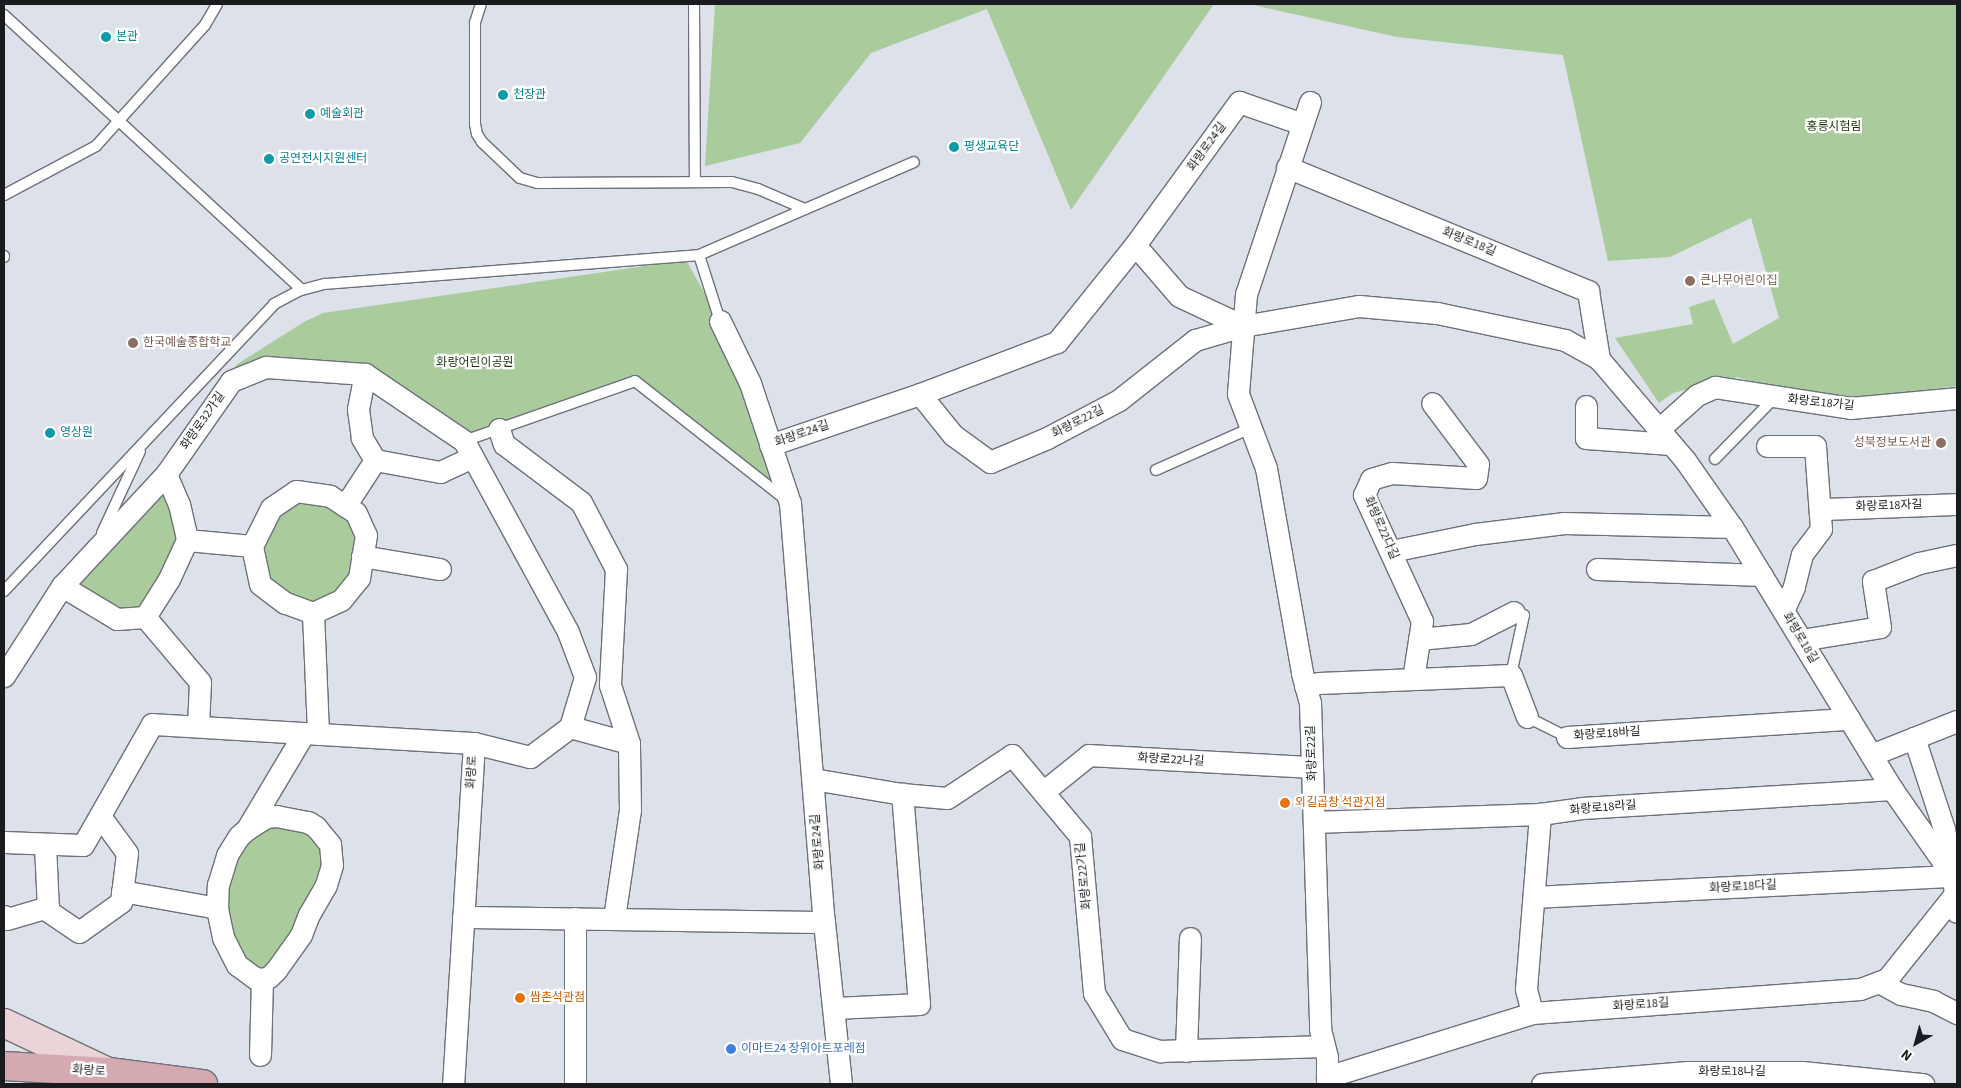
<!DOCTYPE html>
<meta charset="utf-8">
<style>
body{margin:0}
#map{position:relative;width:1961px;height:1088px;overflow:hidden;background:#dce1ea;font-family:"Source Sans 3","Noto Sans KR",sans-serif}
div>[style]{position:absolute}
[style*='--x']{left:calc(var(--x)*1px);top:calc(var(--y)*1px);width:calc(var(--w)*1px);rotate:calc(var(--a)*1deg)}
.green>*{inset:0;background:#aacb9c}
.roads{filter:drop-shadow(1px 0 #6d7179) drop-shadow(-1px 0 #6d7179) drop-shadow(0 1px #6d7179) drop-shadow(0 -1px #6d7179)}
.lane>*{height:10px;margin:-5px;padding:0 5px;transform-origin:5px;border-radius:5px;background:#fff}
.street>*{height:21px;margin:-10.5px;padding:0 10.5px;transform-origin:10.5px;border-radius:10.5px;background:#fff}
.secondary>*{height:28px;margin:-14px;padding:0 14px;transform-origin:14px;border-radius:14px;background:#ead4d8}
.primary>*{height:28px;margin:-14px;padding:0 14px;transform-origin:14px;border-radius:14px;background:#d5a9b0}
.dots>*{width:14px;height:14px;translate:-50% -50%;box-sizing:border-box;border:2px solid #fff;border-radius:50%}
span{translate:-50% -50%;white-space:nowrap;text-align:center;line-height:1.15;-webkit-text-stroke:4.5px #fff;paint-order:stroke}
.culture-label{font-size:12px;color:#0d838f}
.left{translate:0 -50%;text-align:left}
.park-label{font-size:12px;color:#1a350b}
.street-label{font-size:12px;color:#191b1e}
.education-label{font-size:12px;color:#785e54}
.right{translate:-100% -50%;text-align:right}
.food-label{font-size:12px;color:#c56008}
.shop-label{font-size:12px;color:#366cbe}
.frame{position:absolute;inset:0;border:5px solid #191b1e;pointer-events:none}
.north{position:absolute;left:1891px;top:1018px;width:50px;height:50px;-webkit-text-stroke:4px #fff;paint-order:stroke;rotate:218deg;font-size:14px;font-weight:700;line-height:20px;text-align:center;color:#191b1e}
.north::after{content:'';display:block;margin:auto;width:18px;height:22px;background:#191b1e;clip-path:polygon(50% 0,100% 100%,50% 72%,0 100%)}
</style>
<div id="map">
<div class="green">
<div style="clip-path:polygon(715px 4px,1214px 4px,1071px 210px,987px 9px,871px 53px,800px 143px,705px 166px)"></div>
<div style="clip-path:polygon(1249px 4px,1957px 4px,1957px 386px,1850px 401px,1764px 385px,1737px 377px,1673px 393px,1659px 403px,1615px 338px,1693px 324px,1689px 307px,1714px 299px,1733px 344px,1779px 318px,1751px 218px,1670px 257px,1608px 261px,1563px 55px,1397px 37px)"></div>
<div style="clip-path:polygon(686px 260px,720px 321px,790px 503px,635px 381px,464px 441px,365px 374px,266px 367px,231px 381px,236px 365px,304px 322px,323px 313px)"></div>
<div style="clip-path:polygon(166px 474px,187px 540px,145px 617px,117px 619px,62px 586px)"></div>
<div style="clip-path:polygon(296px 491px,356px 513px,359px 578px,313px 613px,260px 584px,252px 546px)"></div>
<div style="clip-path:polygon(298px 820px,330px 844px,314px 905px,288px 953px,255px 978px,237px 965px,221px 874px,257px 822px)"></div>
</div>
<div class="roads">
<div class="lane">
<div style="--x:481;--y:4;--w:20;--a:108"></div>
<div style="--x:475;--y:23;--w:101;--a:90"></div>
<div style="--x:475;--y:124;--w:10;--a:79"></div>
<div style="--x:477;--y:134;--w:9;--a:58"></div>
<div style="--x:482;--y:142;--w:52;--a:43.5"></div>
<div style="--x:520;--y:178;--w:18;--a:16"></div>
<div style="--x:537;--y:183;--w:195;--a:-0.3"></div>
<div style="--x:732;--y:182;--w:27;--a:15"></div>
<div style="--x:758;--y:189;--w:51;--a:23.1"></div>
<div style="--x:694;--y:4;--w:178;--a:89.7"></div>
<div style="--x:4;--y:15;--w:405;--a:42.7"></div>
<div style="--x:4;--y:195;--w:104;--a:-28"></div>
<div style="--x:96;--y:146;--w:163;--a:-48"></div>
<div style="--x:205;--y:25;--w:24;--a:-60"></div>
<div style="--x:699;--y:255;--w:69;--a:72.3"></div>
<div style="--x:4;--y:256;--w:1;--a:90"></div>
<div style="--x:464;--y:441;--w:181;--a:-19.3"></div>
<div style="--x:635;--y:381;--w:191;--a:38.2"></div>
<div style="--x:1715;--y:459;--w:86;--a:-45.9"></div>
<div style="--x:1156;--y:470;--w:104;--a:-23.9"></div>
<div style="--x:102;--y:533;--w:90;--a:-65.1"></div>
<div style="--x:4;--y:591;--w:394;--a:-46.7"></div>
<div style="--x:274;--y:304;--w:27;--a:-28"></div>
<div style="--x:298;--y:291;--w:28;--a:-15"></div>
<div style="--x:325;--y:284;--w:375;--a:-4.4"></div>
<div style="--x:699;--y:255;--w:234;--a:-23.4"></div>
<div style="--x:1511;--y:675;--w:61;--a:-77.8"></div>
<div style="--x:1524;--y:615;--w:10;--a:-163"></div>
<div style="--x:1527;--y:717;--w:45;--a:26.6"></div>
</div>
<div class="street">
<div style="--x:1310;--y:102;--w:202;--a:108.4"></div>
<div style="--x:1246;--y:294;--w:100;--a:94.6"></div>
<div style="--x:1238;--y:394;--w:79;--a:69.3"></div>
<div style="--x:1266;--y:468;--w:208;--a:80"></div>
<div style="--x:1302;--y:673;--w:31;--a:75"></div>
<div style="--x:1310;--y:703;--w:326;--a:88.2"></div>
<div style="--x:1320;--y:1029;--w:29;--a:76"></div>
<div style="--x:1327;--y:1057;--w:27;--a:90"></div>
<div style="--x:1287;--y:167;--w:326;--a:22.4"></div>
<div style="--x:1588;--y:291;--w:69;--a:80.8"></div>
<div style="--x:1135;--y:245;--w:67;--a:49.2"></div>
<div style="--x:1179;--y:296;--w:71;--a:25.1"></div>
<div style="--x:720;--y:321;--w:69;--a:64.2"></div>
<div style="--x:750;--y:383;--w:126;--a:71.6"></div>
<div style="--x:790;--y:503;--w:420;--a:85.4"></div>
<div style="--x:824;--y:922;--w:163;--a:84"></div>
<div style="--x:920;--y:394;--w:53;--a:51.2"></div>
<div style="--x:953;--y:435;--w:46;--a:36.1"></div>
<div style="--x:990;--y:462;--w:62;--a:-22.8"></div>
<div style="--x:1047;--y:438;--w:81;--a:-27.8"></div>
<div style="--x:1119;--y:400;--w:97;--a:-38.3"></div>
<div style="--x:1195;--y:340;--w:50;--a:-16.3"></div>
<div style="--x:1243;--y:326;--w:118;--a:-9.8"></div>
<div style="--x:1359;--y:306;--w:78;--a:5.1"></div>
<div style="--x:1437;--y:313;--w:131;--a:11.9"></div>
<div style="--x:1565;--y:340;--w:39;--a:29"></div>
<div style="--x:1599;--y:359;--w:133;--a:49.6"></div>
<div style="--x:1685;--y:460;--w:82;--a:55"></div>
<div style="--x:1732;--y:527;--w:307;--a:58.6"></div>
<div style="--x:1892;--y:789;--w:106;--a:55"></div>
<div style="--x:1953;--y:876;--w:36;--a:84"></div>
<div style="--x:1586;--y:406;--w:32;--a:90"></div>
<div style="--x:1586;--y:438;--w:85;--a:4"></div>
<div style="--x:499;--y:429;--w:16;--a:72"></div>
<div style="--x:504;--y:444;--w:96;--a:37"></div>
<div style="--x:581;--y:502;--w:76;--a:62.4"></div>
<div style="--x:616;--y:569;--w:116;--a:93"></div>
<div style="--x:610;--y:685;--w:61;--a:71.9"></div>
<div style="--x:629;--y:743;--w:61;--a:-164.8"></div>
<div style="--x:1659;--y:429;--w:51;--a:-41.8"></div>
<div style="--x:1697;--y:395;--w:20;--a:-24"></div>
<div style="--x:1715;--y:387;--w:137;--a:8.8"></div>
<div style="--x:1850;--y:408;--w:107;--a:-5.3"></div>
<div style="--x:770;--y:445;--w:158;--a:-18.8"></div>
<div style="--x:920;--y:394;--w:147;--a:-20.8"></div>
<div style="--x:1057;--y:342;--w:124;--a:-51.2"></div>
<div style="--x:1135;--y:245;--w:177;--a:-54"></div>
<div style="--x:1239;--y:102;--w:67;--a:19.2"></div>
<div style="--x:1767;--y:446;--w:48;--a:0"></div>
<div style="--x:1815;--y:446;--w:83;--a:85.9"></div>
<div style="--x:1821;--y:529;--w:31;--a:127"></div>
<div style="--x:1802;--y:554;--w:34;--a:104"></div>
<div style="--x:1794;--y:587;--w:26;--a:115"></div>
<div style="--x:375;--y:460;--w:66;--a:10.5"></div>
<div style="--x:440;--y:472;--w:35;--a:-25"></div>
<div style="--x:166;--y:474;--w:33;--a:67"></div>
<div style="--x:179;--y:504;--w:37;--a:77"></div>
<div style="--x:345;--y:506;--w:55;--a:-56.9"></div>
<div style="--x:375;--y:460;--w:26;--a:-121"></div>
<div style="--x:362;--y:438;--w:29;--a:-98"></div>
<div style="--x:358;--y:409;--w:36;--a:-79"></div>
<div style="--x:1821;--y:509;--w:136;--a:-2.1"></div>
<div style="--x:1391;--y:551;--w:86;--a:-11.4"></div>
<div style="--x:1475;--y:534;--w:90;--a:-7"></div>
<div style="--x:1564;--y:523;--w:168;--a:1.4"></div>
<div style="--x:362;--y:556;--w:79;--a:9.5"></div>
<div style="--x:1597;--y:569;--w:165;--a:2.1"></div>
<div style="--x:62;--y:586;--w:64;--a:31"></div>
<div style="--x:117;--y:619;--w:28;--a:-4"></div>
<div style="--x:313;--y:613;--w:30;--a:-160"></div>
<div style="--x:285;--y:603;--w:31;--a:-143"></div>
<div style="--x:260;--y:584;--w:39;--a:-102"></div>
<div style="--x:252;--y:546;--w:42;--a:-63.4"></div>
<div style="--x:271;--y:508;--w:30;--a:-34"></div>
<div style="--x:296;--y:491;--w:34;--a:8"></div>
<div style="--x:330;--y:496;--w:31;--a:33"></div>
<div style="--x:356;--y:513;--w:24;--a:66"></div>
<div style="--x:366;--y:535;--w:44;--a:99.2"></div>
<div style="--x:359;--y:578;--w:28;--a:129"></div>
<div style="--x:341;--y:600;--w:31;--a:155"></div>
<div style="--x:313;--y:613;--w:121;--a:87.6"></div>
<div style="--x:1419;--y:639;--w:52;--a:-5.5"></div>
<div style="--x:1471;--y:634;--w:48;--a:-27.1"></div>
<div style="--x:1801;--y:640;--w:80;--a:-9.3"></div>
<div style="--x:1880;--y:627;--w:47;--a:-98.7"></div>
<div style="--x:1873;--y:581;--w:49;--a:-21.4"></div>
<div style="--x:1919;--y:563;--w:39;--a:-12"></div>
<div style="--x:4;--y:676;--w:107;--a:-57.2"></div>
<div style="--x:62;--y:586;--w:153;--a:-47.1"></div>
<div style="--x:166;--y:474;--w:113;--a:-55"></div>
<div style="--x:231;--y:381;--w:38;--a:-22"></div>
<div style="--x:266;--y:367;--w:99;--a:4"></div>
<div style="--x:365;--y:374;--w:120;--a:34.1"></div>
<div style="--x:464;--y:441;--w:217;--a:61.4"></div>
<div style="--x:568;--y:632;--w:48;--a:69.3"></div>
<div style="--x:585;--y:677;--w:52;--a:106.7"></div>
<div style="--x:570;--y:727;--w:50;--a:143.1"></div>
<div style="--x:530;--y:757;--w:58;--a:-166"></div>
<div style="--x:474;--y:743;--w:342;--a:93.5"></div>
<div style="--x:1413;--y:679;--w:59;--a:-81.2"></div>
<div style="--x:1422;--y:621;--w:139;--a:-114.7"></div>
<div style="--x:1364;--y:495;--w:17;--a:-66"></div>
<div style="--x:1371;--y:479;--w:22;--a:-16"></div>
<div style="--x:1392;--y:473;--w:84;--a:3.4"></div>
<div style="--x:1476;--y:478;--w:14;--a:-82"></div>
<div style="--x:1478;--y:464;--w:76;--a:-127"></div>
<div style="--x:1305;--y:686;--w:14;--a:-12"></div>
<div style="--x:1319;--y:683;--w:192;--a:-2.4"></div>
<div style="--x:1511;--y:675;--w:45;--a:69.1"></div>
<div style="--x:198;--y:726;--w:44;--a:-87.4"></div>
<div style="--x:200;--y:682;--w:85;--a:-130.2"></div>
<div style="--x:145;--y:617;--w:45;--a:-57.7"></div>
<div style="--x:169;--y:579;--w:43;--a:-65.2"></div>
<div style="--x:187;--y:540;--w:65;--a:5.3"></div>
<div style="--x:1567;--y:737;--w:283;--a:-3.7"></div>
<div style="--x:1871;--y:755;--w:92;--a:-21.6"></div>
<div style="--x:813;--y:779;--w:90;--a:9.6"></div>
<div style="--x:902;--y:794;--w:45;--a:5.1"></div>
<div style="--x:947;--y:798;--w:78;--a:-33.5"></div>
<div style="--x:1012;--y:755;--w:106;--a:50"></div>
<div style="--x:1080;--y:836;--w:158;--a:84.9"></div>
<div style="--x:1094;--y:993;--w:54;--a:58.7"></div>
<div style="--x:1122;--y:1039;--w:40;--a:18"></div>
<div style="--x:1160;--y:1051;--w:164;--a:-1.7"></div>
<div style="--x:1043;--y:792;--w:59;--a:-38.8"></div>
<div style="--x:1089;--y:755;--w:223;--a:3.1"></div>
<div style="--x:1314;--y:822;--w:226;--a:-2"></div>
<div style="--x:1540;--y:814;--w:42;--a:-8.1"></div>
<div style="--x:1582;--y:808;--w:311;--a:-3.5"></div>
<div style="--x:248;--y:827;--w:109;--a:-59.2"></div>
<div style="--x:4;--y:842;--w:79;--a:2.2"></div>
<div style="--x:83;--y:845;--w:139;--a:-60.3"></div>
<div style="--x:152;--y:724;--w:323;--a:3.4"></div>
<div style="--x:45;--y:844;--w:67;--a:87.4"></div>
<div style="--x:48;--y:911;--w:37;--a:34"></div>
<div style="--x:79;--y:932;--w:52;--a:-35.5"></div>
<div style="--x:121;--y:902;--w:49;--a:-83"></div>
<div style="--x:127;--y:853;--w:46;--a:-126.1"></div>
<div style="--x:122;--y:891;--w:97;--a:10.1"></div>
<div style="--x:1534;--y:897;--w:420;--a:-2.9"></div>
<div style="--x:1953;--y:876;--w:48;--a:-100.8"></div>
<div style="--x:1944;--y:829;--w:96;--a:-108.2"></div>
<div style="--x:4;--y:916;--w:4;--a:45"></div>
<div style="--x:7;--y:919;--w:43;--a:-16.3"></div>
<div style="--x:463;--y:917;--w:361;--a:0.8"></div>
<div style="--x:575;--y:918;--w:166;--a:90"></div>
<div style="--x:614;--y:918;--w:109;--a:-81.6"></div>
<div style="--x:630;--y:810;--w:67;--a:-90.9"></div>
<div style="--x:1879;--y:982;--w:9;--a:-21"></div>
<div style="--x:1887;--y:979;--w:109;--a:-51.3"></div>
<div style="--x:834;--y:1008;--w:85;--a:-2.7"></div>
<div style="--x:919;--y:1004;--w:211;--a:-94.6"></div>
<div style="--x:1532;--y:1013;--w:25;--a:-104"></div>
<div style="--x:1526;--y:989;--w:176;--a:-85.4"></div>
<div style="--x:1186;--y:1051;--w:113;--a:-88"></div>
<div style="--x:260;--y:1055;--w:76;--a:-88.5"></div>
<div style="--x:262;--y:979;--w:7;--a:-172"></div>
<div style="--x:255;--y:978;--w:22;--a:-144"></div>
<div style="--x:237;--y:965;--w:31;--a:-117"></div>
<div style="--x:223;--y:937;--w:30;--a:-102"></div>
<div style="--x:217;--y:908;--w:23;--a:-88"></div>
<div style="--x:218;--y:885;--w:31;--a:-73"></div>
<div style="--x:227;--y:855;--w:22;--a:-58"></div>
<div style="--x:239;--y:836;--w:11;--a:-41"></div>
<div style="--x:247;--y:829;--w:22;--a:-32"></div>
<div style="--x:266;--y:817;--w:10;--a:-6"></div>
<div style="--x:276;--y:816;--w:33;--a:11"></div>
<div style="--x:308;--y:822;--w:9;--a:32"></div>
<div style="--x:316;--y:827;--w:22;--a:51"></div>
<div style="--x:330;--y:844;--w:21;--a:85"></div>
<div style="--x:332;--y:865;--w:21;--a:107"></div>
<div style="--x:326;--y:885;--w:34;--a:120"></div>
<div style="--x:309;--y:914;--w:22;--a:111"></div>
<div style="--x:301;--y:935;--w:43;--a:125.5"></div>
<div style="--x:276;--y:970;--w:10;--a:135"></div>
<div style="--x:269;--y:977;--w:7;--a:164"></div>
<div style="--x:1327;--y:1077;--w:215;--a:-17.3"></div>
<div style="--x:1532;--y:1013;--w:329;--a:-4.2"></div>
<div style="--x:1860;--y:989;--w:20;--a:-20"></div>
<div style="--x:1879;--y:982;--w:25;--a:29"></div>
<div style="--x:1901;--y:994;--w:33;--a:12"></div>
<div style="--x:1933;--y:1001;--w:27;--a:27"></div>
<div style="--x:1542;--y:1084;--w:146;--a:-4.7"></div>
<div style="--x:1688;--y:1072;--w:114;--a:0"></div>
<div style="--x:1802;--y:1072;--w:122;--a:5.7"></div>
</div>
<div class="secondary">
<div style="--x:4;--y:1023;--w:115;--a:25.2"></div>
</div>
<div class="primary">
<div style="--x:4;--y:1066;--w:105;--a:3.3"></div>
<div style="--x:109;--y:1072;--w:95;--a:7.3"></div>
</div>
</div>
<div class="dots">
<div style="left:106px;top:37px;background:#0f9aa8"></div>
<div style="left:503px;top:95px;background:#0f9aa8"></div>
<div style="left:310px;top:114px;background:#0f9aa8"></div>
<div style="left:954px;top:147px;background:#0f9aa8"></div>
<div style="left:269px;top:159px;background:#0f9aa8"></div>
<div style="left:1690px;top:281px;background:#8d6e63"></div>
<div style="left:133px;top:343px;background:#8d6e63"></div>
<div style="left:50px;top:433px;background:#0f9aa8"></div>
<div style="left:1941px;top:443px;background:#8d6e63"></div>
<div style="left:1285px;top:803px;background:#e8710a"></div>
<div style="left:520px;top:998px;background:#e8710a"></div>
<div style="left:731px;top:1049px;background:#3f7fe0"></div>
</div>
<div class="culture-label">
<span class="left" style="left:116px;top:37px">본관</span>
<span class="left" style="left:513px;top:95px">천장관</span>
<span class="left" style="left:320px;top:114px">예술회관</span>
<span class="left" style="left:964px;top:147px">평생교육단</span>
<span class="left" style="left:279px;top:159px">공연전시지원센터</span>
<span class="left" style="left:60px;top:433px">영상원</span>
</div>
<div class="park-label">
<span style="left:1834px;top:127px">홍릉시험림</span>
<span style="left:475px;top:363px">화랑어린이공원</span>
</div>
<div class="street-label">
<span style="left:1207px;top:147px;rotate:-54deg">화랑로24길</span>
<span style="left:1469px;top:242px;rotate:22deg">화랑로18길</span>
<span style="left:1821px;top:403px;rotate:6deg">화랑로18가길</span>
<span style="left:203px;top:421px;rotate:-55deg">화랑로32가길</span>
<span style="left:1078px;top:422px;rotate:-27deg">화랑로22길</span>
<span style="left:802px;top:434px;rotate:-19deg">화랑로24길</span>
<span style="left:1889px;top:506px;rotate:-2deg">화랑로18자길</span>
<span style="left:1381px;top:528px;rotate:66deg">화랑로22다길</span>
<span style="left:1800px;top:638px;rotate:59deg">화랑로18길</span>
<span style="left:1607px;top:734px;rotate:-4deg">화랑로18바길</span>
<span style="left:1312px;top:753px;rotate:-92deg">화랑로22길</span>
<span style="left:1171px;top:760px;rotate:3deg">화랑로22나길</span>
<span style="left:472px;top:772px;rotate:-87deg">화랑로</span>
<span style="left:1603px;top:808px;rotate:-5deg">화랑로18라길</span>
<span style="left:818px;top:842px;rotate:-95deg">화랑로24길</span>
<span style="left:1084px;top:876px;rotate:-96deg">화랑로22가길</span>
<span style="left:1743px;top:887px;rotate:-3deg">화랑로18다길</span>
<span style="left:1641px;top:1005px;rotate:-4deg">화랑로18길</span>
<span style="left:89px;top:1071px;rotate:4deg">화랑로</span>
<span style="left:1732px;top:1072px">화랑로18나길</span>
</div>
<div class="education-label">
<span class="left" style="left:1700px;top:281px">큰나무어린이집</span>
<span class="left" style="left:143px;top:343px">한국예술종합학교</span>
<span class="right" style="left:1931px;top:443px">성북정보도서관</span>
</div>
<div class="food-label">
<span class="left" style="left:1295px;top:803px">외길곱창 석관지점</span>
<span class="left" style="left:530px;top:998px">쌈촌석관점</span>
</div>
<div class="shop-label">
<span class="left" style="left:741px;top:1049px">이마트24 장위아트포레점</span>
</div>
<div class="frame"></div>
<div class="north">N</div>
</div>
